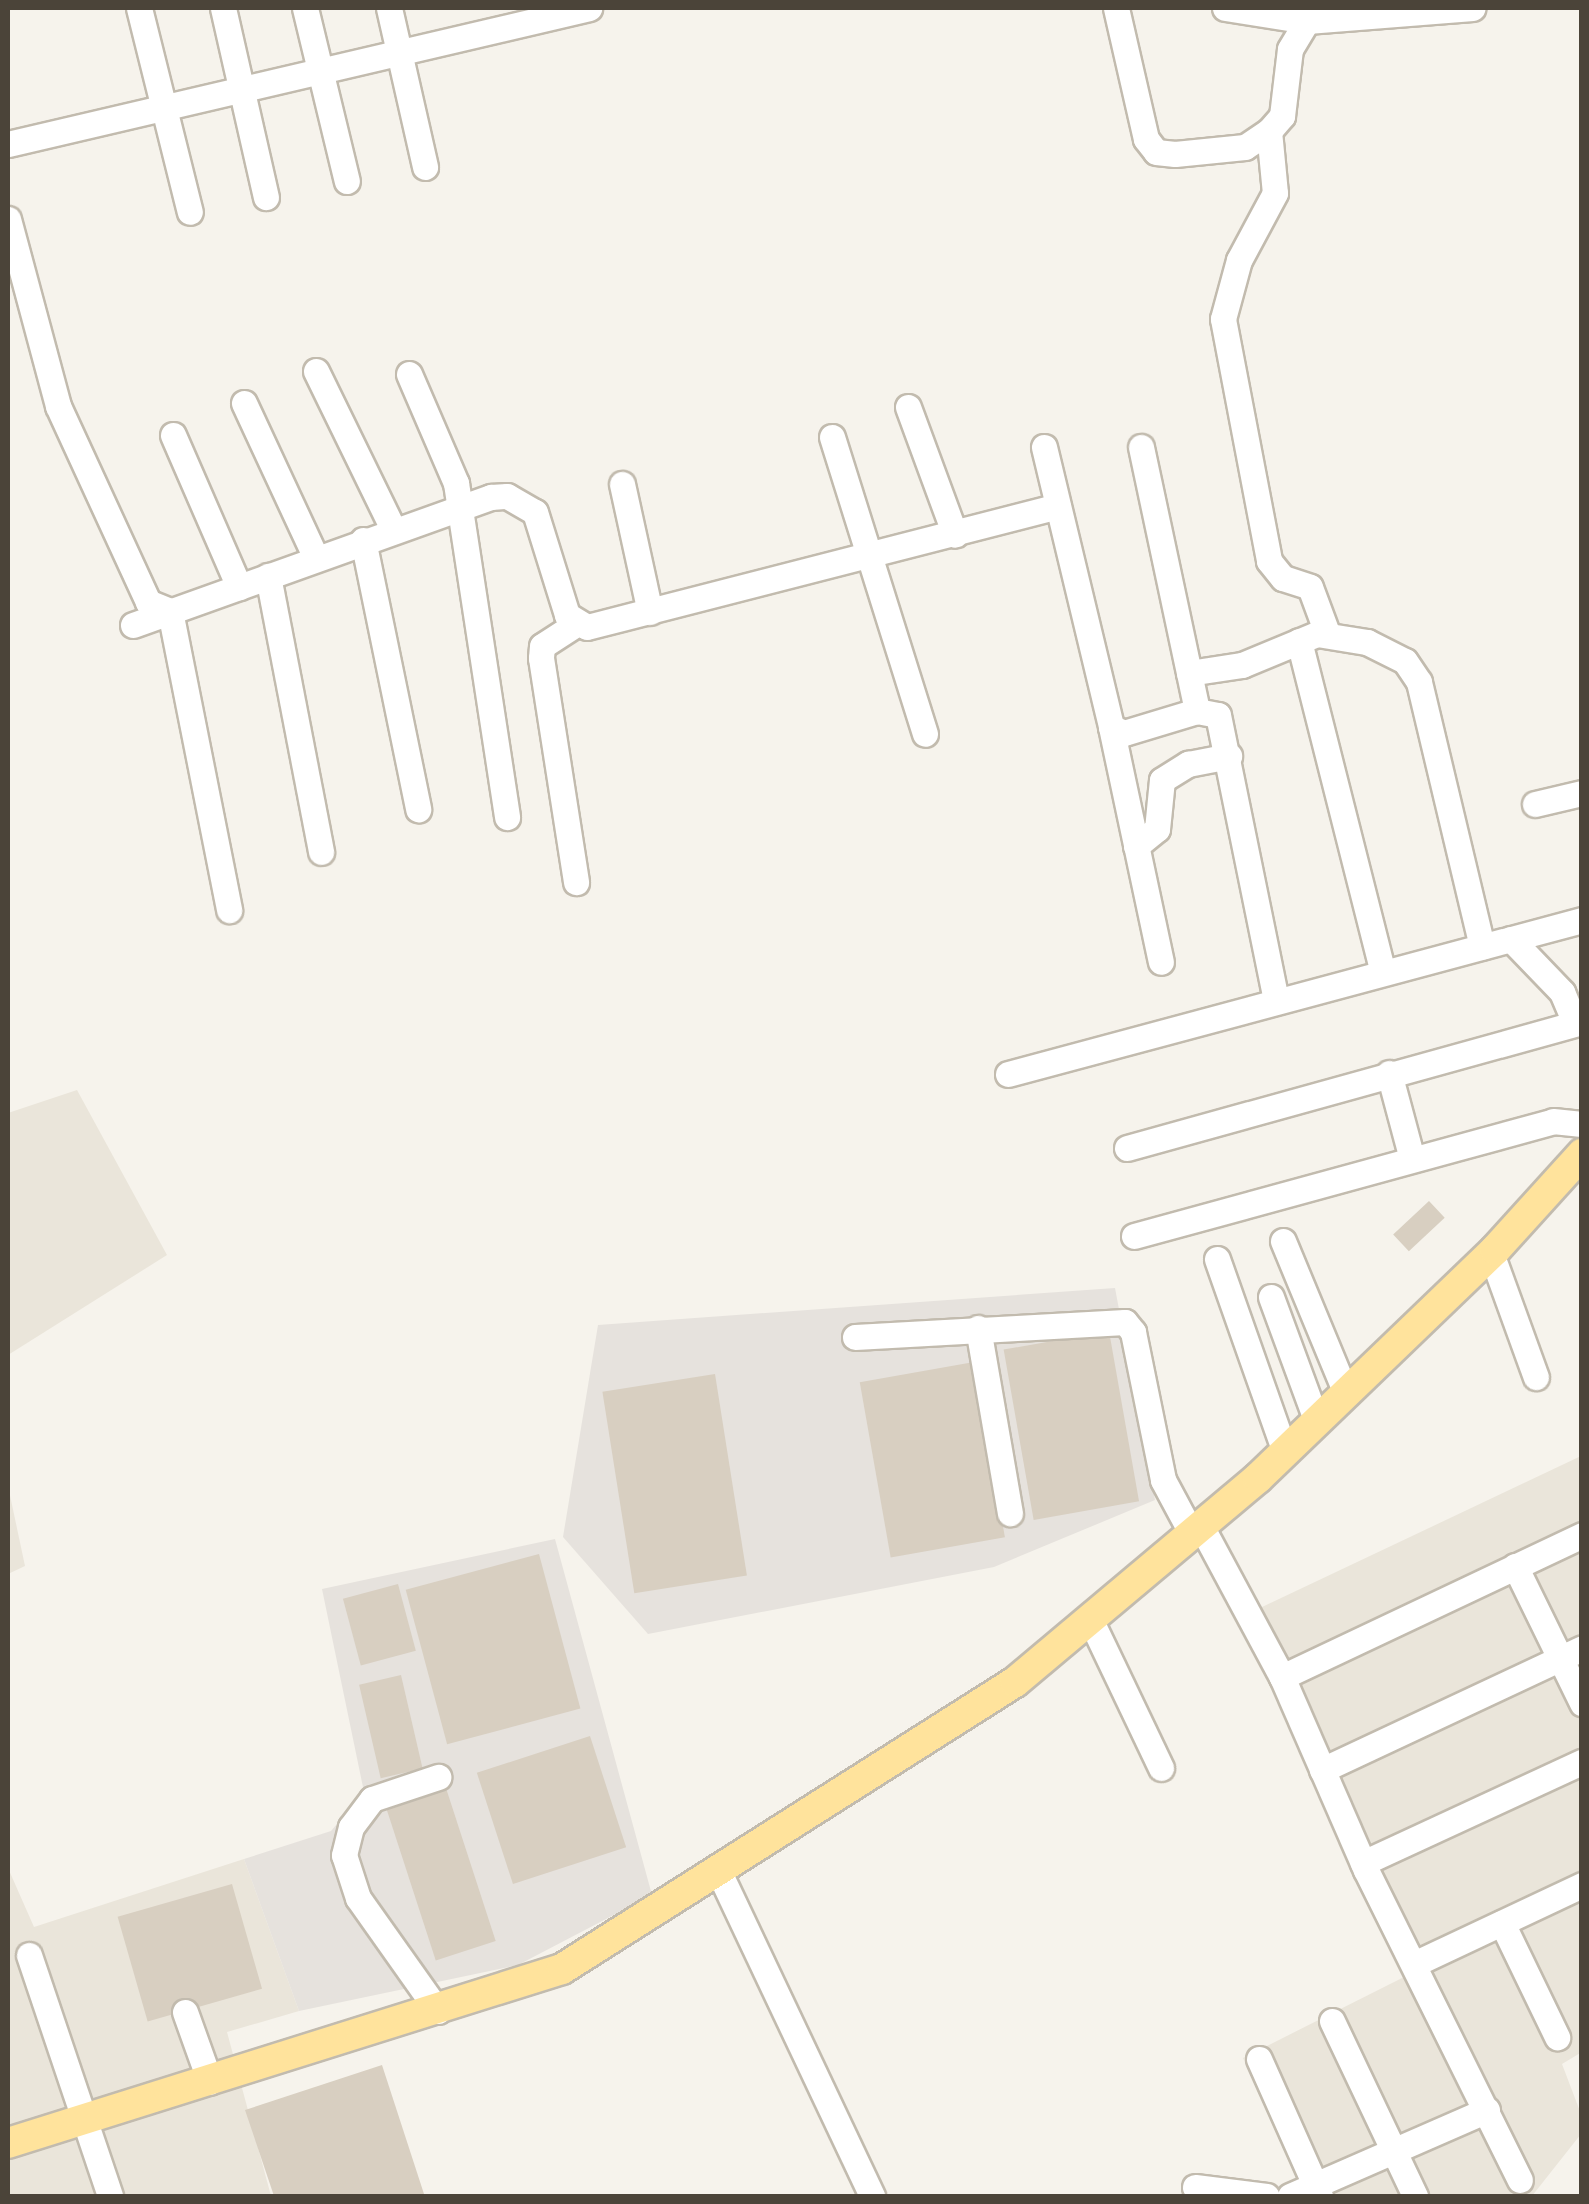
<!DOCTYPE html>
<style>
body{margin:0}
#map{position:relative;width:1589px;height:2204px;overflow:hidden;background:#f6f3ec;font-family:Inter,sans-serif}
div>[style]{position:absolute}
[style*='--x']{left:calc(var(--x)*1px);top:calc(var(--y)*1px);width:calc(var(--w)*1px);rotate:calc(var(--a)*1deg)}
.residential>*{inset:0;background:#eae5da}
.industrial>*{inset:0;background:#e6e2dd}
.building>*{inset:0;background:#d8cfc1;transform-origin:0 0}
.roads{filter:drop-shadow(2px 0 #c2bbae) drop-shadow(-2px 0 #c2bbae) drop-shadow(0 2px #c2bbae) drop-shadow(0 -2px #c2bbae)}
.minor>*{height:25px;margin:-12.5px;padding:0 12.5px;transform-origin:12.5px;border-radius:12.5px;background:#fff}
.major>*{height:30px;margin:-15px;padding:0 15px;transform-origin:15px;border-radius:15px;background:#ffe39c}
span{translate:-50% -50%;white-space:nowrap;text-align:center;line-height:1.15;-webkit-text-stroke:8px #fff;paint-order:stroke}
.frame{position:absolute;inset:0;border:10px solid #4b4439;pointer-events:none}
</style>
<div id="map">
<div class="residential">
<div style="clip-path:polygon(77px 1090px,167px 1255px,8px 1355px,8px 1113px)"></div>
<div style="clip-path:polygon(1581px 1456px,1582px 2052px,1562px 2064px,1581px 2114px,1581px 2134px,1532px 2196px,1304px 2196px,1243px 2058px,1408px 1975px,1239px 1618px)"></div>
<div style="clip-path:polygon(8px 1486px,25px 1566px,8px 1574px)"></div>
<div style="clip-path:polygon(244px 1859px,299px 2011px,227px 2032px,271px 2196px,8px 2196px,8px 1868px,34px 1927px)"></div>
</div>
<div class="industrial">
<div style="clip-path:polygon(1115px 1288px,1155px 1500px,994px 1567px,648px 1634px,563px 1537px,598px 1325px)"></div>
<div style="clip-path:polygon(555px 1539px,652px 1895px,518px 1965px,299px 2011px,244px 1859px,331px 1831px,364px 1792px,322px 1589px)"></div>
</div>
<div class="building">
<div style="left:1429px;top:1201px;width:23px;height:49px;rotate:47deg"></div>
<div style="left:1109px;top:1331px;width:173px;height:107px;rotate:80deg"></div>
<div style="left:974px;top:1362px;width:178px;height:116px;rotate:80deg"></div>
<div style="left:715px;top:1374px;width:204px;height:114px;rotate:81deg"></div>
<div style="left:539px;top:1554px;width:160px;height:138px;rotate:75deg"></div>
<div style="left:398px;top:1584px;width:69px;height:57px;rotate:75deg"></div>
<div style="left:401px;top:1675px;width:96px;height:43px;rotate:77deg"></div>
<div style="left:590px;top:1736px;width:117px;height:119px;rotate:72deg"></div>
<div style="left:445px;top:1785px;width:164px;height:63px;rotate:72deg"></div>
<div style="left:232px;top:1884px;width:109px;height:119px;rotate:74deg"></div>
<div style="clip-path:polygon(382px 2065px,424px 2194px,274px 2196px,245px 2110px)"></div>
</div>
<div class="roads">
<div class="minor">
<div style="--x:139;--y:8;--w:210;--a:76"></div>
<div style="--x:223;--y:8;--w:194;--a:77.2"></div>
<div style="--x:305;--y:8;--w:178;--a:76.4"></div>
<div style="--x:389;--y:8;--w:163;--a:77.2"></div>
<div style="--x:1116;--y:8;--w:134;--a:77.1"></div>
<div style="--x:1146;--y:139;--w:16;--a:52"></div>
<div style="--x:1156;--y:152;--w:19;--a:6"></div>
<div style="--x:1175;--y:154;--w:70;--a:-5.7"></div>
<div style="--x:1245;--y:147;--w:29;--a:-34"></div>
<div style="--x:1269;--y:131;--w:20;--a:-49"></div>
<div style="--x:1282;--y:116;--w:67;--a:-83.2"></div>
<div style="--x:1290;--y:49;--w:33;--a:-59"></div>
<div style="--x:1307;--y:21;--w:166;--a:-4.5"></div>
<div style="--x:1225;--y:8;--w:83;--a:9"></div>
<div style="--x:1269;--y:131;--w:62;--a:84.5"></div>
<div style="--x:1275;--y:193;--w:76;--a:118.2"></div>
<div style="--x:1239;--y:260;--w:61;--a:105.2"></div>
<div style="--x:1223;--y:319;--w:246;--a:79.2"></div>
<div style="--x:1269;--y:561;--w:22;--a:51"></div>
<div style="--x:1283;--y:578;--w:28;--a:18"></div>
<div style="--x:1310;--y:587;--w:49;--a:69.7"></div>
<div style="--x:8;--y:144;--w:597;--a:-13.17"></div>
<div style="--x:8;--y:219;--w:194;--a:75"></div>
<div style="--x:58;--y:406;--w:216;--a:65.3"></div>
<div style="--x:148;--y:602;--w:24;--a:22"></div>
<div style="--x:170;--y:611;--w:305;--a:78.8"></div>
<div style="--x:316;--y:371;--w:176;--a:64"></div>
<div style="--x:409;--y:374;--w:119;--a:66.7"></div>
<div style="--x:456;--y:483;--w:338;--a:81.3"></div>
<div style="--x:244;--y:403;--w:171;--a:65.1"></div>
<div style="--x:908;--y:407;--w:136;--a:69.8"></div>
<div style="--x:173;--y:435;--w:166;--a:66.5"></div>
<div style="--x:832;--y:437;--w:311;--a:72.6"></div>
<div style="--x:1044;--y:447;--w:288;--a:76.5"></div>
<div style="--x:1111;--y:727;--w:14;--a:25"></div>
<div style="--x:1124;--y:733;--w:76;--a:-16.8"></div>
<div style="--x:1197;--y:711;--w:21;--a:11"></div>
<div style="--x:1218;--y:715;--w:292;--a:78.5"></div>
<div style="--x:1141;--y:447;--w:270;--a:78"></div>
<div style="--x:622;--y:484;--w:131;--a:77.7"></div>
<div style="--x:363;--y:540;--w:275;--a:78.4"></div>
<div style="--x:268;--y:576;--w:281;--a:79.1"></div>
<div style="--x:576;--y:624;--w:40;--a:147.1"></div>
<div style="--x:542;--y:646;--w:12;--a:95"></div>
<div style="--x:541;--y:658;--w:227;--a:81.1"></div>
<div style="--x:133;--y:625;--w:380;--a:-19.7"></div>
<div style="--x:491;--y:497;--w:16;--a:-4"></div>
<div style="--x:507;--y:496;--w:32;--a:30"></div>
<div style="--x:535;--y:512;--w:108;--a:72.7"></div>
<div style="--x:567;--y:615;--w:23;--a:31"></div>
<div style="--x:587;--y:627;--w:486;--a:-14.4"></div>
<div style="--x:1299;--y:641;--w:342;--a:75.8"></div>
<div style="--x:1189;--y:673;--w:54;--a:-8.6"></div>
<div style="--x:1242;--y:665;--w:81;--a:-22.5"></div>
<div style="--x:1317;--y:634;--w:51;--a:9.1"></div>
<div style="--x:1367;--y:642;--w:42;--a:26.6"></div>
<div style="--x:1405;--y:661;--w:25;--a:56"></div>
<div style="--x:1419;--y:682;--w:272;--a:76.6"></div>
<div style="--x:1111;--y:727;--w:240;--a:78"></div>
<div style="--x:1535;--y:804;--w:48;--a:-13.2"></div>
<div style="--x:1136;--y:846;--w:27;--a:-39"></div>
<div style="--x:1157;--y:829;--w:49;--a:-84.2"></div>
<div style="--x:1162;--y:780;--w:31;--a:-32"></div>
<div style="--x:1188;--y:764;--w:42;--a:-11"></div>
<div style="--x:1511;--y:939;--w:74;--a:46.1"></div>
<div style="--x:1562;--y:992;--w:34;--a:67"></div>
<div style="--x:1389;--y:1073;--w:89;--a:75"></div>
<div style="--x:1008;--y:1074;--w:594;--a:-15.02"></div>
<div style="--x:1127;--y:1148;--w:472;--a:-15.5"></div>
<div style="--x:1134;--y:1236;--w:434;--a:-15.3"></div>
<div style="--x:1553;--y:1121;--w:29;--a:6"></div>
<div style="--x:1283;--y:1241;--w:165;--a:67.5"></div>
<div style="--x:1491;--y:1253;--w:132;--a:70.1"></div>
<div style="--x:1217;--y:1259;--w:205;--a:70.6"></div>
<div style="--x:1271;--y:1297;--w:133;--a:69.8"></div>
<div style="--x:978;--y:1328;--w:188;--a:80.2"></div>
<div style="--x:855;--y:1337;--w:270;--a:-3.2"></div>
<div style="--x:1125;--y:1322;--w:13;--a:51"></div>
<div style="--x:1133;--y:1332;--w:151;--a:78.5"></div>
<div style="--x:1163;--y:1480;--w:61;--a:61.8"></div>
<div style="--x:1201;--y:1526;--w:171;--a:61.8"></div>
<div style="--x:1282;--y:1677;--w:210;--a:66.5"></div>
<div style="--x:1366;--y:1870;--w:346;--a:63.6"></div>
<div style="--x:1515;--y:1566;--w:153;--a:63.9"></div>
<div style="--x:1090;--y:1619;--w:165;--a:64.5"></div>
<div style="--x:1282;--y:1677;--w:332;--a:-25.3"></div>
<div style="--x:1322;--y:1770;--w:287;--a:-25.1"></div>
<div style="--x:1363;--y:1863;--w:241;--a:-24.8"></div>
<div style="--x:718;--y:1870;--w:361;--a:64.7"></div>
<div style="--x:1502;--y:1923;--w:127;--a:64.2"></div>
<div style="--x:29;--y:1955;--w:254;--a:71.4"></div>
<div style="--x:1414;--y:1964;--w:186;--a:-25.2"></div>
<div style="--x:438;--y:2011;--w:138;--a:-125.3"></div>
<div style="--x:358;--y:1898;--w:45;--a:-108"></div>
<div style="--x:344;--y:1855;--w:29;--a:-76"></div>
<div style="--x:351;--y:1827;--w:35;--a:-53"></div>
<div style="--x:372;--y:1799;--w:70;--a:-18.4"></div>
<div style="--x:185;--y:2012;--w:74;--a:70.3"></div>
<div style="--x:1332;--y:2021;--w:194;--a:64.6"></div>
<div style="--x:1259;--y:2059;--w:150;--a:66"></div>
<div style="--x:1195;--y:2187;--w:72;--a:7.2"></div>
<div style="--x:1290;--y:2196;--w:215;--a:-23.6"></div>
</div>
<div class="major">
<div style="--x:8;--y:2143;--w:581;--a:-17.44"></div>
<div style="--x:562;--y:1969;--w:536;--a:-32.36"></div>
<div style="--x:1015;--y:1682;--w:317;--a:-40"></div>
<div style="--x:1258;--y:1478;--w:329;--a:-43.9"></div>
<div style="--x:1495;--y:1250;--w:130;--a:-47.8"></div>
</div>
</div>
<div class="frame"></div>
</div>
